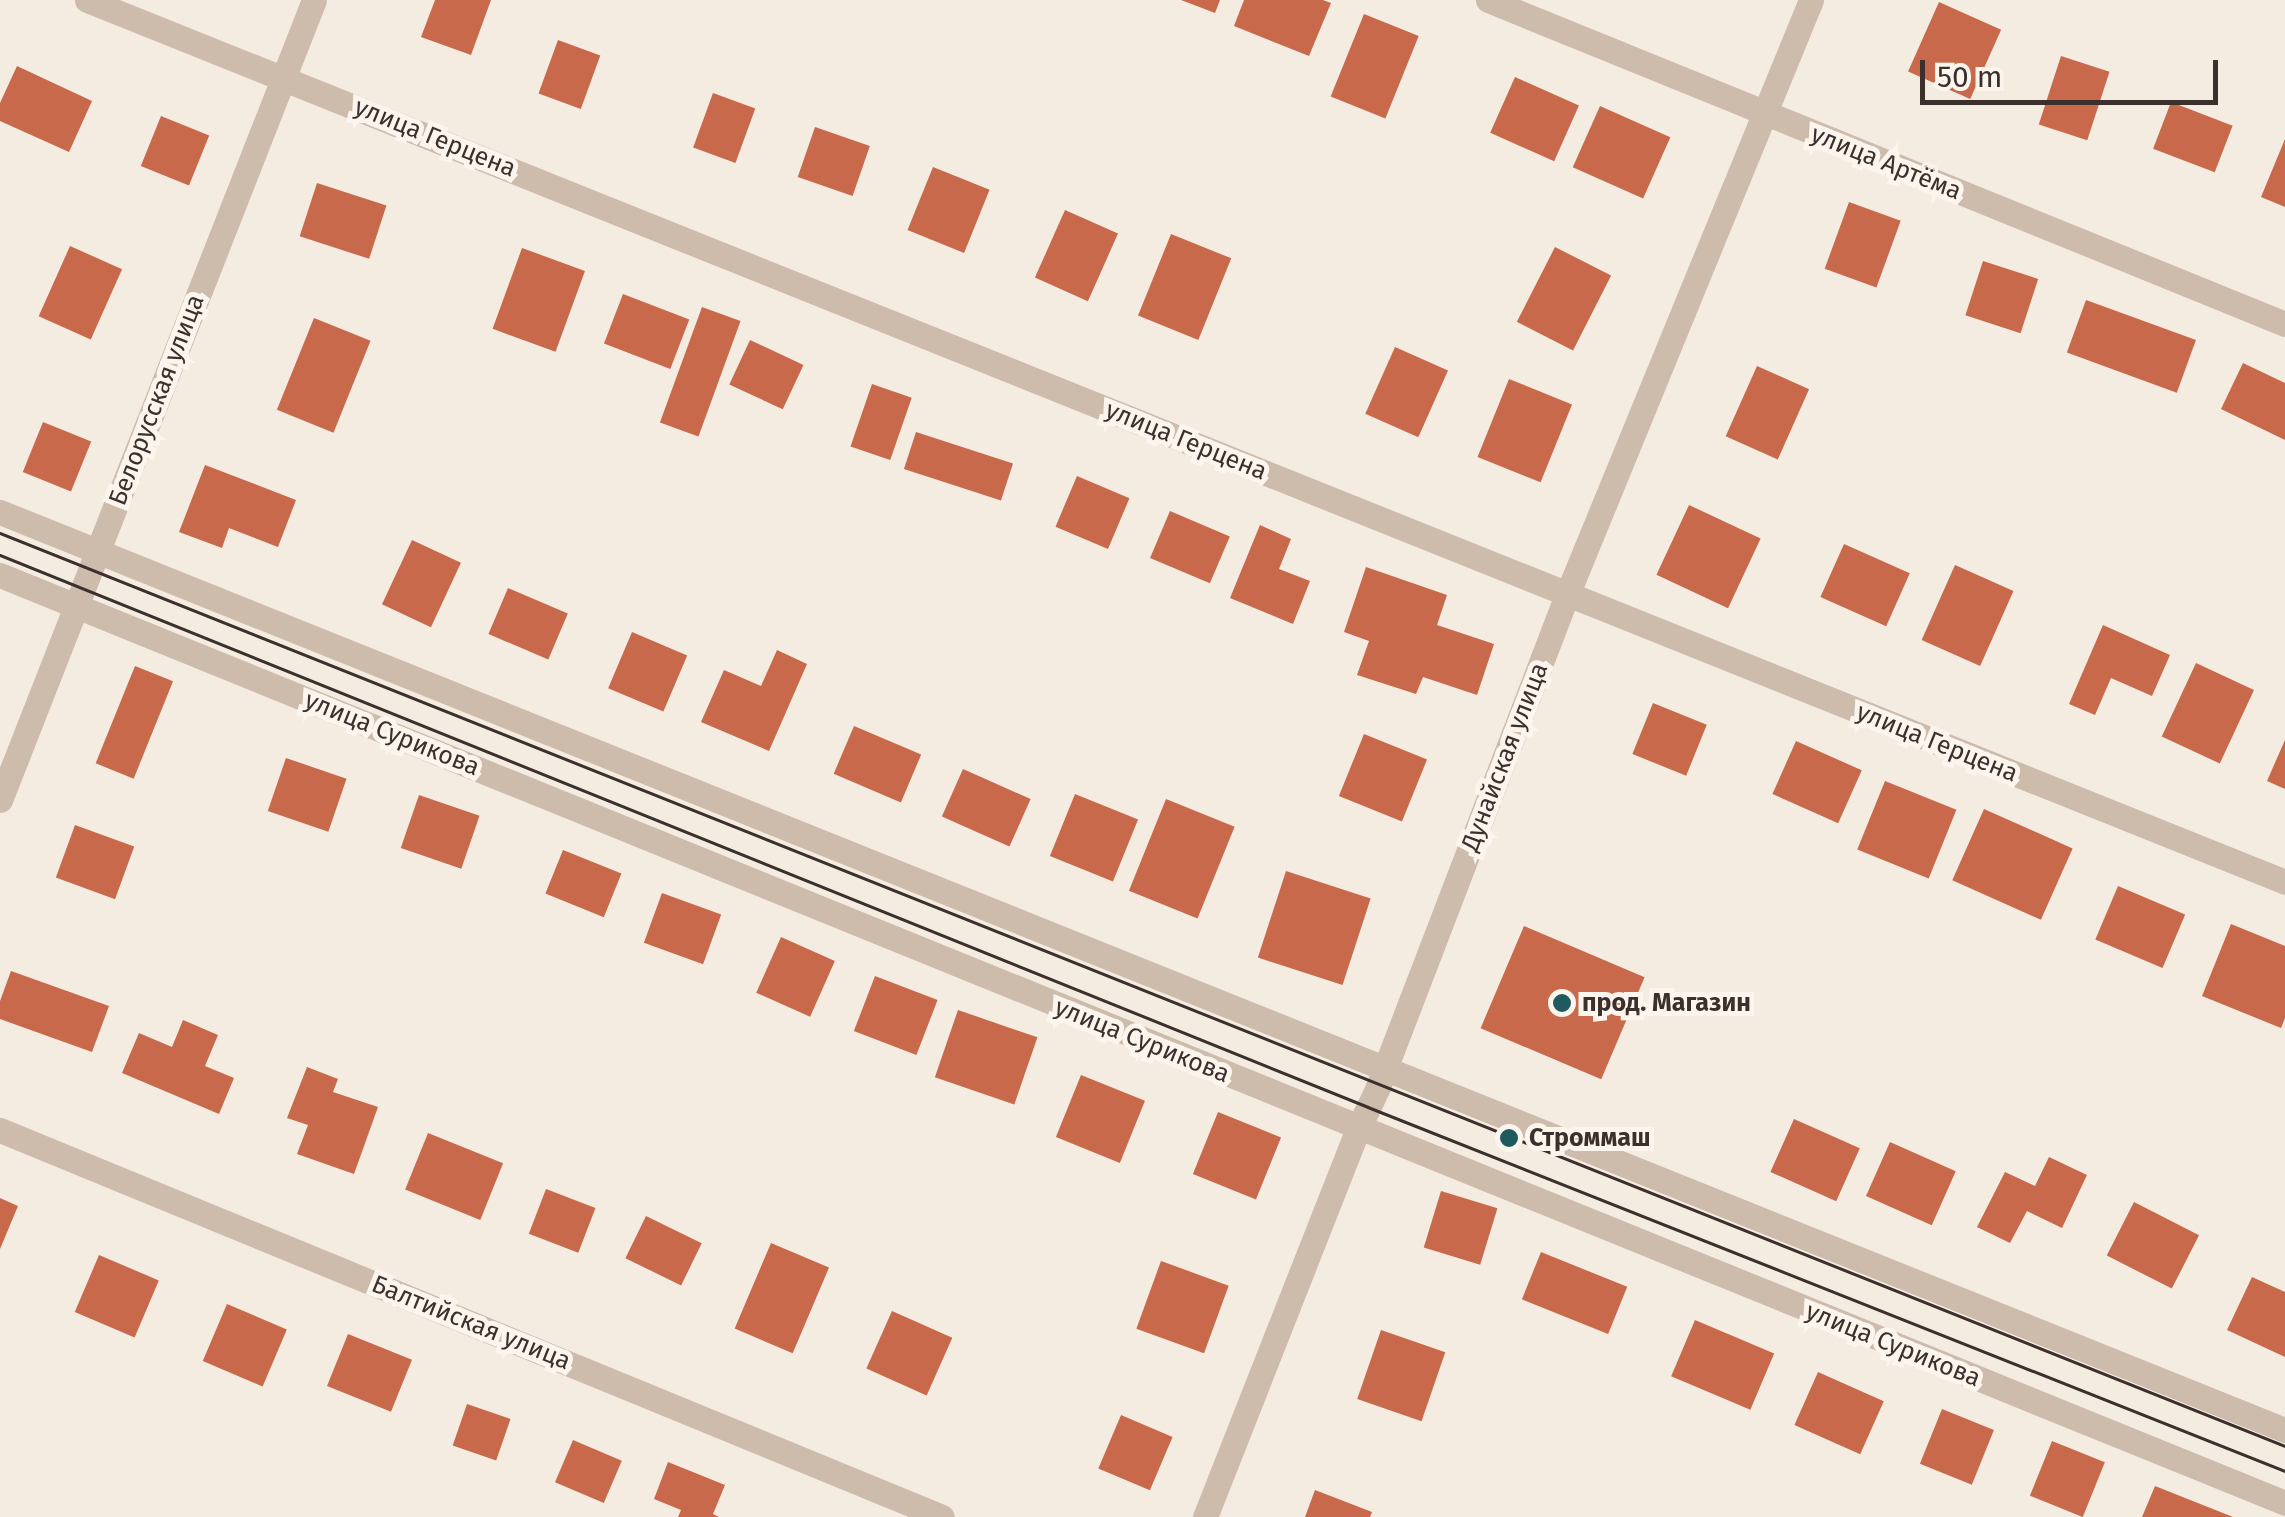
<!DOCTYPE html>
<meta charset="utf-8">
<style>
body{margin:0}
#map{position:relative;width:2285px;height:1517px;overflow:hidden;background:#f4ebe1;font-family:"Fira Sans",sans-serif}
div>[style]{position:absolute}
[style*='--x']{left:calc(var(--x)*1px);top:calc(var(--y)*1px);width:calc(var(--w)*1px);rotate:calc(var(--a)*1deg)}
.building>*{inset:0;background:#c8694b;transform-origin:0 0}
.minor>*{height:25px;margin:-12.5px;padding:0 12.5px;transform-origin:12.5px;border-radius:12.5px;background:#cdbbac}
.tertiary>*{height:25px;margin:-12.5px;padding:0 12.5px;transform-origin:12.5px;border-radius:12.5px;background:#cdbbac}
.tram>*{height:2.5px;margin:-1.25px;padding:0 1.25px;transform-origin:1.25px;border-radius:1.25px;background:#3b302b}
.dots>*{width:28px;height:28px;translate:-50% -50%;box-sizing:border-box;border:5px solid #fbf5ee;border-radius:50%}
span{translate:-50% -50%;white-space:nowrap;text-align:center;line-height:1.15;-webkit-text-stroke:10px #fbf5ee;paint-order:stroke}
.street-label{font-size:25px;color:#3b302b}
.poi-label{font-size:25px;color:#3b302b;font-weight:700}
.left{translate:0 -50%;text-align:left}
.scale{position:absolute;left:1920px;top:60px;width:298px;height:45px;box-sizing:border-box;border:5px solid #3b302b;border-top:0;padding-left:12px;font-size:30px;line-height:35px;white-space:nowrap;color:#3b302b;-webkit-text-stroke:8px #fbf5ee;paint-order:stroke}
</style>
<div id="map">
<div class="building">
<div style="clip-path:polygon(435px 0,491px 0,471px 55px,421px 37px)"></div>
<div style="clip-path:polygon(1181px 0,1220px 0,1215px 13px)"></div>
<div style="clip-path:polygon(1244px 0,1323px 0,1331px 3px,1309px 56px,1234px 26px)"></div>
<div style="left:1939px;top:2px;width:68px;height:76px;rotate:24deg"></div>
<div style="left:1364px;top:14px;width:59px;height:89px;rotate:22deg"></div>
<div style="left:558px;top:40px;width:45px;height:57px;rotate:20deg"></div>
<div style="left:2061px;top:56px;width:51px;height:72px;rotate:18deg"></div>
<div style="clip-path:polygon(17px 66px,92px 101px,69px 152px,0 121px,0 103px)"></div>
<div style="left:1515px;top:77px;width:70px;height:61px;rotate:24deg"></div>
<div style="left:713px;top:93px;width:45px;height:58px;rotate:20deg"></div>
<div style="left:2171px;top:102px;width:66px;height:50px;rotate:21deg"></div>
<div style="left:1600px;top:106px;width:77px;height:67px;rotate:24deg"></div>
<div style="left:161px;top:116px;width:52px;height:54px;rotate:22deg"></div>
<div style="left:815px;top:127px;width:58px;height:53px;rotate:19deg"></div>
<div style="clip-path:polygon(2285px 139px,2285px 207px,2261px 197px)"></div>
<div style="left:933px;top:167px;width:61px;height:68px;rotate:22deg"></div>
<div style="left:317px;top:183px;width:73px;height:56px;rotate:18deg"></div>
<div style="left:1849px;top:202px;width:55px;height:71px;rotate:20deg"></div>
<div style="left:1065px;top:210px;width:58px;height:74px;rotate:24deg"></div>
<div style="left:1171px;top:234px;width:65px;height:88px;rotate:22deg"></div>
<div style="left:70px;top:246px;width:57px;height:77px;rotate:24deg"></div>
<div style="left:1555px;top:247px;width:63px;height:84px;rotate:27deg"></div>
<div style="left:522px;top:248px;width:67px;height:86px;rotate:20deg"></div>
<div style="left:1983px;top:261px;width:58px;height:57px;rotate:18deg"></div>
<div style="left:623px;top:294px;width:71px;height:53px;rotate:21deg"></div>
<div style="left:2086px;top:300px;width:117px;height:56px;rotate:20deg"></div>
<div style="left:702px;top:307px;width:41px;height:123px;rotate:20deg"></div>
<div style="left:314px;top:318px;width:61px;height:99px;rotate:22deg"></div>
<div style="left:750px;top:340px;width:59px;height:49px;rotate:25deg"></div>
<div style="left:1395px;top:347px;width:58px;height:73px;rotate:24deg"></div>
<div style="clip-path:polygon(2243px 363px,2285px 383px,2285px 440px,2221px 409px)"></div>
<div style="left:1757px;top:366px;width:57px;height:77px;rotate:24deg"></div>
<div style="left:1509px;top:379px;width:68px;height:84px;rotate:22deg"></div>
<div style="left:872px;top:384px;width:42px;height:66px;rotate:19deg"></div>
<div style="left:43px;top:422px;width:52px;height:54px;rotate:22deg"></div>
<div style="left:916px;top:432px;width:102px;height:39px;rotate:18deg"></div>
<div style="clip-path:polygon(205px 465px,296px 500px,278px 547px,229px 528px,222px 548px,179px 532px)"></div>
<div style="left:1077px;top:476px;width:57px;height:55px;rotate:23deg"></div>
<div style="left:1689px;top:505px;width:79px;height:77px;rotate:25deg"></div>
<div style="left:1170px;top:511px;width:65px;height:51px;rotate:23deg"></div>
<div style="clip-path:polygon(1260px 525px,1291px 539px,1279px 569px,1310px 581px,1293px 624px,1230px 598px)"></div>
<div style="left:412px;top:540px;width:54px;height:71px;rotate:25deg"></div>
<div style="left:1844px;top:544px;width:72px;height:58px;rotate:24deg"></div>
<div style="left:1955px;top:565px;width:64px;height:82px;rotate:24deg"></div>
<div style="clip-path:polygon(1366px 567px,1447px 595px,1437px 625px,1494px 644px,1477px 695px,1423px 677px,1416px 694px,1357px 675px,1369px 641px,1344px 632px)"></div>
<div style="left:508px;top:588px;width:65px;height:50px;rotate:23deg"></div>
<div style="clip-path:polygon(2103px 625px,2170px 655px,2152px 696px,2111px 678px,2095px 715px,2069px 704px)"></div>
<div style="left:632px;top:632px;width:60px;height:61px;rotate:23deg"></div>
<div style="clip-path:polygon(777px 650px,807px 664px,769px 751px,701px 722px,724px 670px,761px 686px)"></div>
<div style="left:2196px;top:663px;width:64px;height:81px;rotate:25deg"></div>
<div style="left:135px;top:666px;width:41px;height:105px;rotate:22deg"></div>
<div style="left:1653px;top:703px;width:58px;height:55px;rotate:22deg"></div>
<div style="left:854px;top:726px;width:73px;height:52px;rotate:23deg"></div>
<div style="left:1364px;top:734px;width:68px;height:67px;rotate:22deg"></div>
<div style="clip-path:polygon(2285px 740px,2285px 789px,2267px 781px)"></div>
<div style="left:1796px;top:741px;width:72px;height:58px;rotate:24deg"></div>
<div style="left:286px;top:758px;width:64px;height:56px;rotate:19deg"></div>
<div style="left:963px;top:769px;width:74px;height:52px;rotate:24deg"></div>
<div style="left:1885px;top:781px;width:77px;height:74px;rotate:22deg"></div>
<div style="left:1075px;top:794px;width:68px;height:67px;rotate:22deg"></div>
<div style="left:419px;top:795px;width:64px;height:56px;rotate:19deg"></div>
<div style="left:1166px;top:799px;width:74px;height:99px;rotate:22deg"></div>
<div style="left:1984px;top:809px;width:97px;height:78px;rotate:24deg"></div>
<div style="left:75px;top:825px;width:63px;height:56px;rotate:20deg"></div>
<div style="left:563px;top:850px;width:63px;height:47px;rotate:22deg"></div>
<div style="left:1286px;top:871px;width:89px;height:91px;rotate:18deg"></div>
<div style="left:2118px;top:886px;width:73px;height:58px;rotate:23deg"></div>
<div style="left:662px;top:893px;width:63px;height:53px;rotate:20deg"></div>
<div style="clip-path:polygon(2231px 924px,2285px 946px,2285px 1018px,2281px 1028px,2202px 996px)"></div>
<div style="left:1524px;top:926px;width:131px;height:111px;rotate:23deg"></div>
<div style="left:781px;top:937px;width:59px;height:61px;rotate:24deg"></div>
<div style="clip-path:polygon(11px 971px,109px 1006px,92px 1052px,0 1019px,0 1001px)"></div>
<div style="left:875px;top:976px;width:67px;height:59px;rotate:21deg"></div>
<div style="left:958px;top:1010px;width:84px;height:71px;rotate:19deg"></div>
<div style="clip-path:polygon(183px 1020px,218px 1035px,205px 1066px,234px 1078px,219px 1114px,122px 1073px,139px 1033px,172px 1047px)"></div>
<div style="clip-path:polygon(307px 1067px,338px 1079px,333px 1092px,378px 1107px,354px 1174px,297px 1154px,308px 1125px,287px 1118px)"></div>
<div style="left:1081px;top:1075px;width:69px;height:67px;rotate:22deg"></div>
<div style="left:1218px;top:1112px;width:68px;height:67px;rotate:22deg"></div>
<div style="left:1794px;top:1119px;width:72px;height:58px;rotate:24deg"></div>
<div style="left:428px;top:1133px;width:81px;height:61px;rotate:22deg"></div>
<div style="left:1890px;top:1142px;width:72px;height:59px;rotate:24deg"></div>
<div style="clip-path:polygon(2049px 1157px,2087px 1175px,2062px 1228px,2027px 1211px,2010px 1243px,1977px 1227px,2005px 1172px,2035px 1186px)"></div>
<div style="left:546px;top:1189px;width:53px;height:48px;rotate:21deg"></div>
<div style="left:1441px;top:1191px;width:59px;height:59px;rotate:17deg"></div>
<div style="clip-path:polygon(0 1198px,18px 1206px,0 1249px)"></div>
<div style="left:2134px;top:1202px;width:73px;height:60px;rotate:27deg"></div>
<div style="left:646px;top:1216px;width:62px;height:47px;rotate:26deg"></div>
<div style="left:771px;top:1243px;width:63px;height:93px;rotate:23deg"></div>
<div style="left:1541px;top:1252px;width:93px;height:51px;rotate:22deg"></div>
<div style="left:99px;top:1255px;width:65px;height:62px;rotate:23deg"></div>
<div style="left:1161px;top:1261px;width:72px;height:72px;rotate:20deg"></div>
<div style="clip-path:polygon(2252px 1277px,2285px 1292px,2285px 1357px,2227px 1330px)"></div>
<div style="left:227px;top:1304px;width:65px;height:62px;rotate:23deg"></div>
<div style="left:892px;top:1311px;width:66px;height:63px;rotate:24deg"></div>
<div style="left:1695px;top:1320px;width:86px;height:61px;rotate:23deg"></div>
<div style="left:1381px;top:1330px;width:68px;height:73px;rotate:19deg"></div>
<div style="left:348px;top:1334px;width:69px;height:56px;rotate:22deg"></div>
<div style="left:1818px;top:1372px;width:72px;height:58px;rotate:24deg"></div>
<div style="left:467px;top:1404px;width:46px;height:44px;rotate:19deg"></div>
<div style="left:1942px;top:1409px;width:56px;height:59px;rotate:22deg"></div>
<div style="left:1121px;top:1415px;width:56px;height:58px;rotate:23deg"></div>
<div style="left:573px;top:1440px;width:53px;height:46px;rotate:23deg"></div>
<div style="left:2052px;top:1441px;width:57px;height:59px;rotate:22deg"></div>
<div style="clip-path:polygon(668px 1462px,725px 1485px,713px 1514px,719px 1517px,678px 1517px,681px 1510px,654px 1499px)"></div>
<div style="clip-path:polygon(2155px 1486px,2233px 1517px,2142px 1517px)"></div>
<div style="clip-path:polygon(1315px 1490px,1372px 1512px,1370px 1517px,1305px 1517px)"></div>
</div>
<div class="minor">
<div style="--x:87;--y:0;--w:2368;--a:21.86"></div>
<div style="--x:1488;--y:0;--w:860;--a:22.12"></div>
<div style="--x:0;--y:512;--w:2463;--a:21.89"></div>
<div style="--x:0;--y:575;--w:2466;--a:22.1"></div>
<div style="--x:0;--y:800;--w:859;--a:-68.57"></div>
<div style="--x:0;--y:1130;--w:1018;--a:22.33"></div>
</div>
<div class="tertiary">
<div style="--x:1205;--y:1517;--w:417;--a:-68.5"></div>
<div style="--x:1358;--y:1129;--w:47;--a:-64.5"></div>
<div style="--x:1378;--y:1087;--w:527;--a:-68.99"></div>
<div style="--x:1567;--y:595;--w:643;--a:-67.7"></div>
</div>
<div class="tram">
<div style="--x:0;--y:533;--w:2461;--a:21.78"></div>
<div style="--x:0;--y:555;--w:1475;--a:21.97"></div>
<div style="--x:1368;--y:1107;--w:987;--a:21.65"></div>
</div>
<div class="dots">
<div style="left:1562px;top:1003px;background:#1f5a5e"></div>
<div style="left:1509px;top:1138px;background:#1f5a5e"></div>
</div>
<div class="street-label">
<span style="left:435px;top:138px;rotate:22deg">улица Герцена</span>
<span style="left:1886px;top:163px;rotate:22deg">улица Артёма</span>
<span style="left:157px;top:400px;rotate:-69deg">Белорусская улица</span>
<span style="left:1186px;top:441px;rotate:22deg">улица Герцена</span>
<span style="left:392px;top:734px;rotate:22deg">улица Сурикова</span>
<span style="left:1937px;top:743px;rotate:22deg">улица Герцена</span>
<span style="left:1505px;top:757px;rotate:-69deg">Дунайская улица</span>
<span style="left:1142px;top:1041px;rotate:22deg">улица Сурикова</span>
<span style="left:471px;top:1323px;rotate:22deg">Балтийская улица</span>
<span style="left:1893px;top:1345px;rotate:22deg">улица Сурикова</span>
</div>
<div class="poi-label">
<span class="left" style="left:1582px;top:1003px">прод. Магазин</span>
<span class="left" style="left:1529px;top:1138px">Строммаш</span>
</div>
<div class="scale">50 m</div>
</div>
